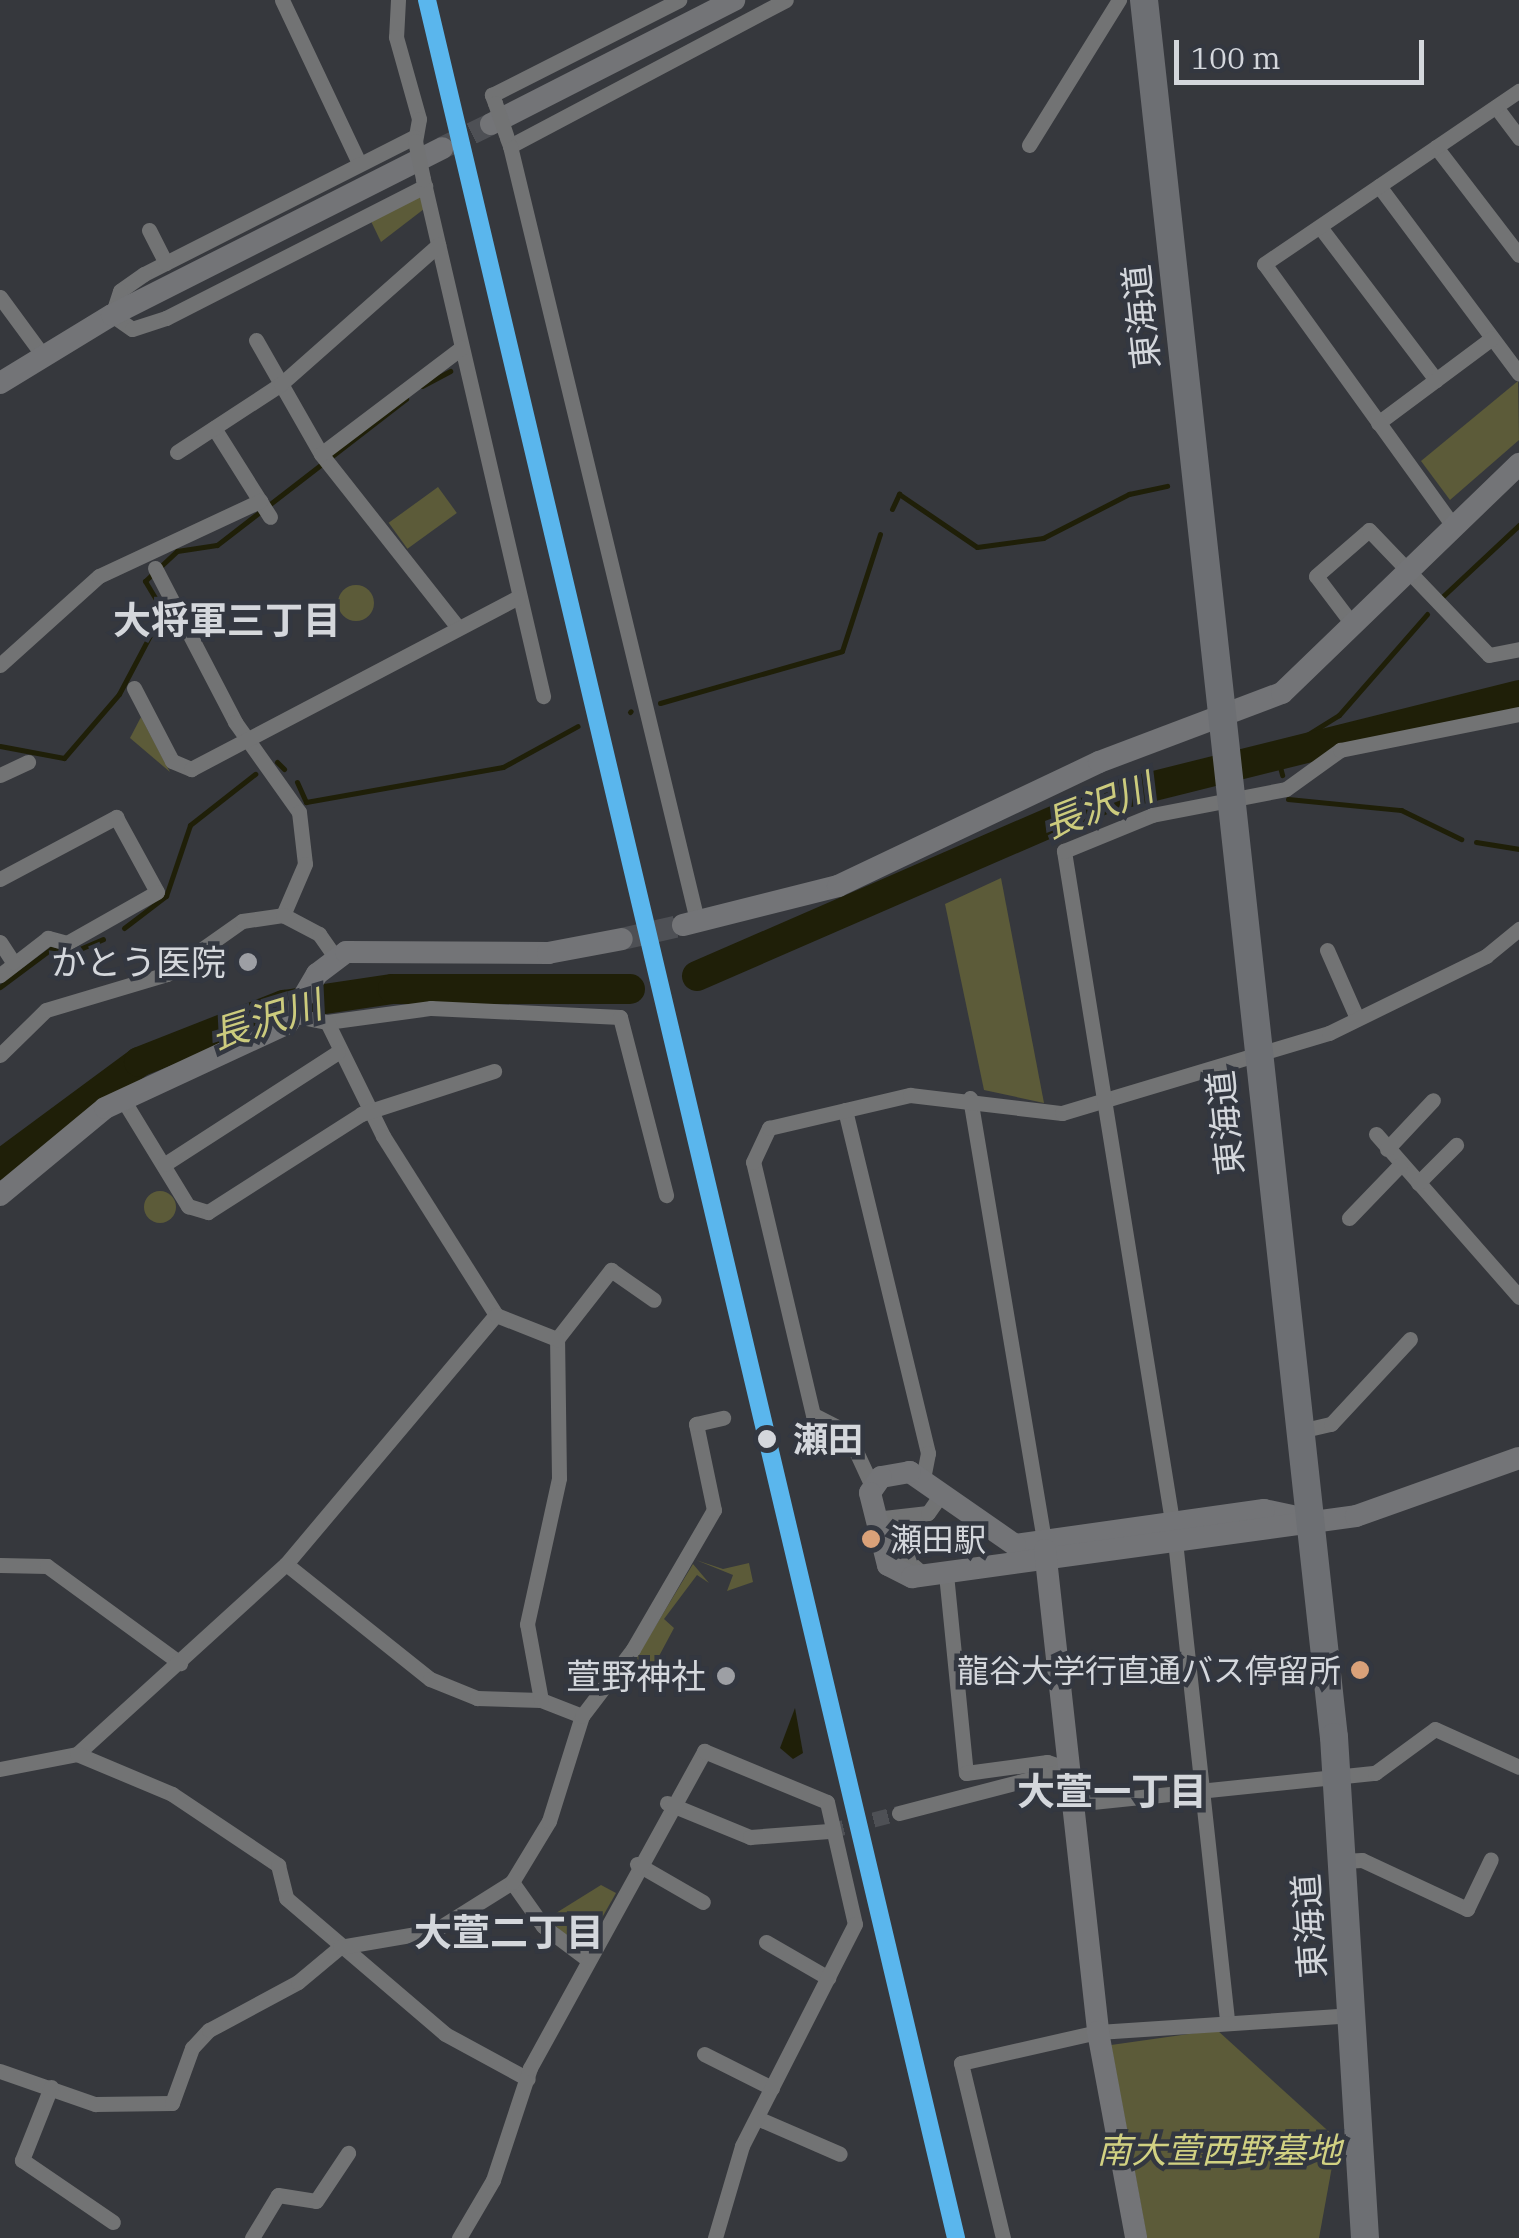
<!DOCTYPE html>
<meta charset="utf-8">
<style>
body{margin:0}
#map{position:relative;width:1519px;height:2238px;overflow:hidden;background:#36383d;font-family:"IBM Plex Serif","Noto Sans JP",serif}
div>[style]{position:absolute}
[style*='--x']{left:calc(var(--x)*1px);top:calc(var(--y)*1px);width:calc(var(--w)*1px);rotate:calc(var(--a)*1deg)}
.green>*{inset:0;background:#5c5b39;transform-origin:0 0}
.round{border-radius:50%}
.water>*{inset:0;background:#1f1f08}
.stream>*{height:5px;margin:-2.5px;padding:0 2.5px;transform-origin:2.5px;border-radius:2.5px;background:#1f1f08}
.river>*{height:30px;margin:-15px;padding:0 15px;transform-origin:15px;border-radius:15px;background:#1f1f08}
.street-tunnel>*{height:15px;margin-top:-7.5px;transform-origin:0;background:repeating-linear-gradient(90deg,#4e5055 0 15px,transparent 0 23px)}
.secondary-tunnel>*{height:22px;margin-top:-11px;transform-origin:0;background:repeating-linear-gradient(90deg,#4e5055 0 22px,transparent 0 33px)}
.street>*{height:15px;margin:-7.5px;padding:0 7.5px;transform-origin:7.5px;border-radius:7.5px;background:#727374}
.secondary>*{height:22px;margin:-11px;padding:0 11px;transform-origin:11px;border-radius:11px;background:#737477}
.highway>*{height:28px;margin:-14px;padding:0 14px;transform-origin:14px;border-radius:14px;background:#6d6f73}
.street-bridge>*{height:15px;margin:-7.5px;padding:0 7.5px;transform-origin:7.5px;border-radius:7.5px;background:#727374}
.rail-1>*{height:18px;margin:-9px;padding:0 9px;transform-origin:9px;border-radius:9px;background:#5ab6ed}
.dots>*{width:28px;height:28px;translate:-50% -50%;box-sizing:border-box;border:5px solid #333740;border-radius:50%}
span{translate:-50% -50%;white-space:nowrap;text-align:center;line-height:1.15;-webkit-text-stroke:9px #333740;paint-order:stroke}
.bus-label{font-size:32px;color:#d4d7dc}
.left{translate:0 -50%;text-align:left}
.right{translate:-100% -50%;text-align:right}
.street-label{font-size:35px;color:#d4d7dc}
.poi-label{font-size:35px;color:#d4d7dc}
.stop-label{font-size:35px;color:#d4d7dc;font-weight:700}
.park-label{font-size:35px;color:#d1d182;font-style:italic}
.neighbourhood-label{font-size:38px;color:#d4d7dc;font-weight:700}
.water-label{font-size:38px;color:#cccb7d;font-style:italic}
.scale{position:absolute;left:1174px;top:40px;width:250px;height:45px;box-sizing:border-box;border:5px solid #d4d7dc;border-top:0;padding-left:12px;font-size:30px;line-height:35px;white-space:nowrap;color:#d4d7dc;-webkit-text-stroke:8px #333740;paint-order:stroke}
</style>
<div id="map">
<div class="green">
<div style="clip-path:polygon(419px 192px,424px 209px,381px 242px,368px 215px)"></div>
<div style="clip-path:polygon(1518px 381px,1519px 440px,1450px 500px,1421px 461px)"></div>
<div style="left:438px;top:487px;width:32px;height:61px;rotate:54deg"></div>
<div class="round" style="left:338px;top:585px;width:36px;height:36px"></div>
<div style="clip-path:polygon(141px 717px,170px 772px,130px 738px)"></div>
<div style="clip-path:polygon(1001px 878px,1044px 1103px,984px 1090px,945px 904px)"></div>
<div class="round" style="left:144px;top:1191px;width:32px;height:32px"></div>
<div style="clip-path:polygon(696px 1560px,723px 1569px,749px 1563px,753px 1582px,727px 1591px,733px 1575px)"></div>
<div style="clip-path:polygon(693px 1564px,709px 1583px,697px 1575px,664px 1619px,674px 1628px,651px 1671px,635px 1660px)"></div>
<div style="clip-path:polygon(601px 1885px,616px 1893px,586px 1946px,575px 1945px,548px 1918px)"></div>
<div style="clip-path:polygon(1217px 2030px,1337px 2139px,1319px 2238px,1147px 2238px,1111px 2045px)"></div>
</div>
<div class="water">
<div style="clip-path:polygon(795px 1708px,803px 1753px,793px 1759px,780px 1748px)"></div>
</div>
<div class="stream">
<div style="--x:422;--y:386;--w:32;--a:-28"></div>
<div style="--x:892;--y:509;--w:17;--a:-65"></div>
<div style="--x:899;--y:494;--w:94;--a:34.2"></div>
<div style="--x:977;--y:547;--w:67;--a:-7.8"></div>
<div style="--x:1043;--y:538;--w:97;--a:-27.1"></div>
<div style="--x:1129;--y:494;--w:39;--a:-12"></div>
<div style="--x:1441;--y:598;--w:107;--a:-43.1"></div>
<div style="--x:660;--y:703;--w:189;--a:-15.9"></div>
<div style="--x:842;--y:651;--w:123;--a:-72"></div>
<div style="--x:630;--y:712;--w:1;--a:-45"></div>
<div style="--x:599;--y:720;--w:1;--a:0"></div>
<div style="--x:0;--y:746;--w:65;--a:10.6"></div>
<div style="--x:64;--y:758;--w:84;--a:-49.3"></div>
<div style="--x:119;--y:694;--w:94;--a:-62.1"></div>
<div style="--x:163;--y:611;--w:35;--a:-121"></div>
<div style="--x:145;--y:581;--w:44;--a:-43.2"></div>
<div style="--x:177;--y:551;--w:40;--a:-8.5"></div>
<div style="--x:217;--y:545;--w:239;--a:-37.7"></div>
<div style="--x:1281;--y:751;--w:68;--a:-31.8"></div>
<div style="--x:1339;--y:715;--w:134;--a:-48.9"></div>
<div style="--x:1276;--y:752;--w:24;--a:75"></div>
<div style="--x:277;--y:762;--w:10;--a:45"></div>
<div style="--x:297;--y:782;--w:22;--a:66"></div>
<div style="--x:306;--y:802;--w:200;--a:-10.1"></div>
<div style="--x:503;--y:767;--w:85;--a:-28.7"></div>
<div style="--x:1288;--y:799;--w:114;--a:5.6"></div>
<div style="--x:1401;--y:810;--w:67;--a:25.8"></div>
<div style="--x:1476;--y:842;--w:44;--a:9.2"></div>
<div style="--x:124;--y:928;--w:53;--a:-37.3"></div>
<div style="--x:166;--y:896;--w:75;--a:-71.3"></div>
<div style="--x:190;--y:825;--w:83;--a:-38.1"></div>
<div style="--x:0;--y:987;--w:64;--a:-36.7"></div>
<div style="--x:51;--y:949;--w:18;--a:16"></div>
<div style="--x:68;--y:954;--w:38;--a:-23"></div>
</div>
<div class="river">
<div style="--x:697;--y:976;--w:446;--a:-23.5"></div>
<div style="--x:1106;--y:798;--w:426;--a:-14"></div>
<div style="--x:0;--y:1165;--w:173;--a:-36.5"></div>
<div style="--x:139;--y:1062;--w:156;--a:-21.5"></div>
<div style="--x:284;--y:1005;--w:110;--a:-8.4"></div>
<div style="--x:393;--y:989;--w:237;--a:0"></div>
</div>
<div class="street-tunnel">
<div style="--x:829;--y:1831;--w:72;--a:-14.4"></div>
</div>
<div class="secondary-tunnel">
<div style="--x:442;--y:148;--w:55;--a:-26.1"></div>
<div style="--x:622;--y:939;--w:63;--a:-12.9"></div>
</div>
<div class="street">
<div style="--x:282;--y:0;--w:180;--a:64.7"></div>
<div style="--x:398;--y:0;--w:37;--a:93"></div>
<div style="--x:396;--y:37;--w:85;--a:74.3"></div>
<div style="--x:419;--y:119;--w:22;--a:100"></div>
<div style="--x:495;--y:103;--w:9;--a:-111"></div>
<div style="--x:492;--y:95;--w:210;--a:-26.9"></div>
<div style="--x:1496;--y:107;--w:39;--a:53"></div>
<div style="--x:414;--y:137;--w:303;--a:153.1"></div>
<div style="--x:144;--y:274;--w:29;--a:145"></div>
<div style="--x:120;--y:291;--w:25;--a:108"></div>
<div style="--x:112;--y:315;--w:24;--a:35"></div>
<div style="--x:132;--y:329;--w:36;--a:-18"></div>
<div style="--x:166;--y:318;--w:291;--a:-27"></div>
<div style="--x:507;--y:138;--w:9;--a:69"></div>
<div style="--x:510;--y:146;--w:312;--a:-27.9"></div>
<div style="--x:1029;--y:145;--w:171;--a:-58.2"></div>
<div style="--x:510;--y:146;--w:796;--a:76.42"></div>
<div style="--x:1436;--y:147;--w:136;--a:52.5"></div>
<div style="--x:423;--y:179;--w:531;--a:76.93"></div>
<div style="--x:1379;--y:186;--w:234;--a:53.3"></div>
<div style="--x:1320;--y:227;--w:192;--a:52.8"></div>
<div style="--x:149;--y:230;--w:37;--a:63"></div>
<div style="--x:0;--y:297;--w:74;--a:53.7"></div>
<div style="--x:256;--y:340;--w:131;--a:60.3"></div>
<div style="--x:321;--y:454;--w:219;--a:51.7"></div>
<div style="--x:1378;--y:423;--w:142;--a:-36.7"></div>
<div style="--x:214;--y:428;--w:105;--a:57.8"></div>
<div style="--x:177;--y:452;--w:124;--a:-33.2"></div>
<div style="--x:281;--y:384;--w:210;--a:-41.5"></div>
<div style="--x:321;--y:454;--w:176;--a:-37.1"></div>
<div style="--x:1454;--y:527;--w:324;--a:-125.8"></div>
<div style="--x:1264;--y:264;--w:308;--a:-34.2"></div>
<div style="--x:155;--y:568;--w:174;--a:62.5"></div>
<div style="--x:235;--y:722;--w:110;--a:54.6"></div>
<div style="--x:299;--y:812;--w:52;--a:83.4"></div>
<div style="--x:305;--y:864;--w:56;--a:113.3"></div>
<div style="--x:1353;--y:625;--w:61;--a:-127.1"></div>
<div style="--x:1316;--y:576;--w:70;--a:-41"></div>
<div style="--x:1369;--y:530;--w:173;--a:46.2"></div>
<div style="--x:1489;--y:655;--w:31;--a:-11"></div>
<div style="--x:0;--y:665;--w:133;--a:-42"></div>
<div style="--x:99;--y:576;--w:178;--a:-25"></div>
<div style="--x:134;--y:688;--w:82;--a:62.5"></div>
<div style="--x:172;--y:761;--w:21;--a:23"></div>
<div style="--x:191;--y:769;--w:369;--a:-27.7"></div>
<div style="--x:0;--y:775;--w:31;--a:-25"></div>
<div style="--x:0;--y:879;--w:132;--a:-28.1"></div>
<div style="--x:116;--y:817;--w:85;--a:61.3"></div>
<div style="--x:157;--y:892;--w:103;--a:150.5"></div>
<div style="--x:67;--y:943;--w:20;--a:-165"></div>
<div style="--x:48;--y:938;--w:61;--a:142.4"></div>
<div style="--x:0;--y:942;--w:24;--a:57"></div>
<div style="--x:1327;--y:950;--w:74;--a:66.2"></div>
<div style="--x:296;--y:1016;--w:32;--a:11"></div>
<div style="--x:327;--y:1022;--w:105;--a:-7.7"></div>
<div style="--x:431;--y:1008;--w:189;--a:2.7"></div>
<div style="--x:620;--y:1017;--w:184;--a:75.5"></div>
<div style="--x:327;--y:1022;--w:127;--a:63.8"></div>
<div style="--x:383;--y:1136;--w:212;--a:57.7"></div>
<div style="--x:0;--y:1055;--w:64;--a:-44.4"></div>
<div style="--x:46;--y:1010;--w:126;--a:-16.6"></div>
<div style="--x:167;--y:974;--w:92;--a:-35.2"></div>
<div style="--x:242;--y:921;--w:41;--a:-8.3"></div>
<div style="--x:283;--y:915;--w:41;--a:27.8"></div>
<div style="--x:319;--y:934;--w:28;--a:55"></div>
<div style="--x:122;--y:1098;--w:127;--a:58.6"></div>
<div style="--x:188;--y:1206;--w:21;--a:17"></div>
<div style="--x:208;--y:1212;--w:182;--a:-32.6"></div>
<div style="--x:361;--y:1114;--w:140;--a:-17.9"></div>
<div style="--x:970;--y:1098;--w:450;--a:80.5"></div>
<div style="--x:845;--y:1110;--w:353;--a:76.4"></div>
<div style="--x:928;--y:1453;--w:26;--a:101"></div>
<div style="--x:1376;--y:1134;--w:217;--a:48.7"></div>
<div style="--x:1387;--y:1149;--w:67;--a:-46.8"></div>
<div style="--x:165;--y:1164;--w:206;--a:-32.9"></div>
<div style="--x:1418;--y:1183;--w:54;--a:-45"></div>
<div style="--x:1349;--y:1218;--w:74;--a:-46.1"></div>
<div style="--x:557;--y:1339;--w:88;--a:-52"></div>
<div style="--x:611;--y:1270;--w:52;--a:34.9"></div>
<div style="--x:1300;--y:1431;--w:32;--a:-13"></div>
<div style="--x:1331;--y:1424;--w:116;--a:-47.1"></div>
<div style="--x:872;--y:1486;--w:60;--a:-114.8"></div>
<div style="--x:847;--y:1432;--w:38;--a:-153"></div>
<div style="--x:813;--y:1415;--w:260;--a:-103.3"></div>
<div style="--x:753;--y:1162;--w:38;--a:-65"></div>
<div style="--x:769;--y:1128;--w:145;--a:-13.2"></div>
<div style="--x:910;--y:1095;--w:153;--a:6.8"></div>
<div style="--x:1062;--y:1113;--w:279;--a:-16.7"></div>
<div style="--x:1329;--y:1033;--w:175;--a:-26.1"></div>
<div style="--x:1486;--y:956;--w:43;--a:-39.3"></div>
<div style="--x:875;--y:1519;--w:53;--a:-6.5"></div>
<div style="--x:928;--y:1513;--w:24;--a:-55"></div>
<div style="--x:1172;--y:1521;--w:679;--a:-99.16"></div>
<div style="--x:1064;--y:851;--w:95;--a:-22.2"></div>
<div style="--x:1152;--y:815;--w:136;--a:-11"></div>
<div style="--x:1286;--y:789;--w:67;--a:-35.8"></div>
<div style="--x:1340;--y:750;--w:183;--a:-11.4"></div>
<div style="--x:1175;--y:1541;--w:484;--a:83.8"></div>
<div style="--x:286;--y:1564;--w:184;--a:38.6"></div>
<div style="--x:430;--y:1679;--w:51;--a:22"></div>
<div style="--x:477;--y:1698;--w:64;--a:1.8"></div>
<div style="--x:541;--y:1700;--w:44;--a:21.3"></div>
<div style="--x:0;--y:1565;--w:47;--a:1.2"></div>
<div style="--x:47;--y:1566;--w:165;--a:36.1"></div>
<div style="--x:923;--y:1574;--w:20;--a:-139"></div>
<div style="--x:908;--y:1561;--w:23;--a:-72"></div>
<div style="--x:915;--y:1539;--w:71;--a:-8.9"></div>
<div style="--x:946;--y:1574;--w:200;--a:84.3"></div>
<div style="--x:966;--y:1773;--w:82;--a:-7.7"></div>
<div style="--x:1047;--y:1762;--w:22;--a:18"></div>
<div style="--x:541;--y:1700;--w:77;--a:-100.4"></div>
<div style="--x:527;--y:1624;--w:149;--a:-77.6"></div>
<div style="--x:559;--y:1478;--w:139;--a:-90.8"></div>
<div style="--x:77;--y:1754;--w:282;--a:-42.3"></div>
<div style="--x:286;--y:1564;--w:326;--a:-49.9"></div>
<div style="--x:496;--y:1315;--w:66;--a:21.5"></div>
<div style="--x:0;--y:1769;--w:78;--a:-11"></div>
<div style="--x:77;--y:1754;--w:103;--a:22.8"></div>
<div style="--x:172;--y:1794;--w:128;--a:33.8"></div>
<div style="--x:278;--y:1865;--w:34;--a:76"></div>
<div style="--x:286;--y:1898;--w:209;--a:40.5"></div>
<div style="--x:445;--y:2034;--w:94;--a:28.5"></div>
<div style="--x:667;--y:1803;--w:90;--a:22.3"></div>
<div style="--x:750;--y:1837;--w:79;--a:-4.3"></div>
<div style="--x:1073;--y:1804;--w:304;--a:-5.9"></div>
<div style="--x:1375;--y:1773;--w:74;--a:-36.3"></div>
<div style="--x:1435;--y:1729;--w:92;--a:24.3"></div>
<div style="--x:899;--y:1813;--w:175;--a:-14.6"></div>
<div style="--x:1342;--y:1861;--w:20;--a:-3"></div>
<div style="--x:1362;--y:1860;--w:116;--a:25"></div>
<div style="--x:1467;--y:1909;--w:55;--a:-64.4"></div>
<div style="--x:637;--y:1864;--w:76;--a:29.9"></div>
<div style="--x:512;--y:1882;--w:54;--a:54.8"></div>
<div style="--x:543;--y:1926;--w:55;--a:36.9"></div>
<div style="--x:766;--y:1942;--w:72;--a:30.1"></div>
<div style="--x:704;--y:2054;--w:76;--a:26.6"></div>
<div style="--x:0;--y:2071;--w:101;--a:19.2"></div>
<div style="--x:95;--y:2104;--w:77;--a:-0.7"></div>
<div style="--x:172;--y:2103;--w:59;--a:-70"></div>
<div style="--x:192;--y:2048;--w:25;--a:-47"></div>
<div style="--x:209;--y:2030;--w:101;--a:-28.3"></div>
<div style="--x:298;--y:1982;--w:55;--a:-39.8"></div>
<div style="--x:340;--y:1947;--w:95;--a:-9.7"></div>
<div style="--x:434;--y:1931;--w:92;--a:-32.1"></div>
<div style="--x:512;--y:1882;--w:71;--a:-58.8"></div>
<div style="--x:549;--y:1821;--w:110;--a:-72.6"></div>
<div style="--x:582;--y:1716;--w:84;--a:-52.7"></div>
<div style="--x:633;--y:1649;--w:161;--a:-59.8"></div>
<div style="--x:714;--y:1510;--w:88;--a:-101.8"></div>
<div style="--x:696;--y:1424;--w:28;--a:-13"></div>
<div style="--x:51;--y:2087;--w:79;--a:111.7"></div>
<div style="--x:22;--y:2160;--w:110;--a:34.3"></div>
<div style="--x:757;--y:2118;--w:90;--a:23.4"></div>
<div style="--x:252;--y:2238;--w:50;--a:-58.8"></div>
<div style="--x:278;--y:2195;--w:38;--a:9"></div>
<div style="--x:316;--y:2201;--w:58;--a:-56.3"></div>
<div style="--x:459;--y:2238;--w:67;--a:-59.6"></div>
<div style="--x:493;--y:2180;--w:118;--a:-71.7"></div>
<div style="--x:530;--y:2068;--w:362;--a:-61.2"></div>
<div style="--x:704;--y:1751;--w:133;--a:22.5"></div>
<div style="--x:827;--y:1802;--w:125;--a:77.1"></div>
<div style="--x:855;--y:1924;--w:249;--a:117"></div>
<div style="--x:742;--y:2146;--w:96;--a:106.4"></div>
<div style="--x:1003;--y:2238;--w:180;--a:-103.5"></div>
<div style="--x:961;--y:2063;--w:140;--a:-12.8"></div>
<div style="--x:1098;--y:2032;--w:256;--a:-3.8"></div>
</div>
<div class="secondary">
<div style="--x:491;--y:124;--w:273;--a:-27"></div>
<div style="--x:0;--y:383;--w:131;--a:-31.3"></div>
<div style="--x:112;--y:315;--w:370;--a:-26.8"></div>
<div style="--x:683;--y:925;--w:160;--a:-14.1"></div>
<div style="--x:838;--y:886;--w:289;--a:-25.4"></div>
<div style="--x:1099;--y:762;--w:196;--a:-20.7"></div>
<div style="--x:1282;--y:693;--w:330;--a:-44"></div>
<div style="--x:0;--y:1195;--w:136;--a:-39.6"></div>
<div style="--x:105;--y:1108;--w:202;--a:-24.9"></div>
<div style="--x:288;--y:1023;--w:57;--a:-59.4"></div>
<div style="--x:317;--y:974;--w:36;--a:-37"></div>
<div style="--x:346;--y:952;--w:202;--a:0.3"></div>
<div style="--x:548;--y:953;--w:75;--a:-10.7"></div>
<div style="--x:1311;--y:1520;--w:48;--a:-168"></div>
<div style="--x:1264;--y:1510;--w:251;--a:172"></div>
<div style="--x:1015;--y:1545;--w:128;--a:-145.2"></div>
<div style="--x:910;--y:1472;--w:29;--a:170"></div>
<div style="--x:881;--y:1477;--w:19;--a:125"></div>
<div style="--x:870;--y:1493;--w:74;--a:76"></div>
<div style="--x:888;--y:1565;--w:27;--a:27"></div>
<div style="--x:912;--y:1577;--w:448;--a:-7.8"></div>
<div style="--x:1356;--y:1516;--w:173;--a:-19.6"></div>
<div style="--x:1045;--y:1550;--w:485;--a:83.7"></div>
<div style="--x:1098;--y:2032;--w:209;--a:79.5"></div>
</div>
<div class="highway">
<div style="--x:1144;--y:0;--w:1747;--a:83.76"></div>
<div style="--x:1334;--y:1737;--w:502;--a:86.46"></div>
</div>
<div class="street-bridge">
<div style="--x:495;--y:103;--w:34;--a:71"></div>
<div style="--x:415;--y:141;--w:39;--a:78"></div>
</div>
<div class="rail-1">
<div style="--x:427;--y:0;--w:2300;--a:76.7"></div>
</div>
<div class="dots">
<div style="left:248px;top:962px;background:#9d9fa4"></div>
<div style="left:767px;top:1439px;background:#d4d7dc"></div>
<div style="left:871px;top:1539px;background:#d9a179"></div>
<div style="left:1360px;top:1670px;background:#d9a179"></div>
<div style="left:726px;top:1676px;background:#9d9fa4"></div>
</div>
<div class="bus-label">
<span class="left" style="left:890px;top:1539px">瀬田駅</span>
<span class="right" style="left:1341px;top:1670px">龍谷大学行直通バス停留所</span>
</div>
<div class="street-label">
<span style="left:1141px;top:317px;rotate:-96deg">東海道</span>
<span style="left:1225px;top:1123px;rotate:-96deg">東海道</span>
<span style="left:1309px;top:1926px;rotate:-94deg">東海道</span>
</div>
<div class="poi-label">
<span class="right" style="left:226px;top:962px">かとう医院</span>
<span class="right" style="left:706px;top:1676px">萱野神社</span>
</div>
<div class="stop-label">
<span class="left" style="left:793px;top:1439px">瀬田</span>
</div>
<div class="park-label">
<span style="left:1219px;top:2150px">南大萱西野墓地</span>
</div>
<div class="neighbourhood-label">
<span style="left:227px;top:620px">大将軍三丁目</span>
<span style="left:1112px;top:1791px">大萱一丁目</span>
<span style="left:509px;top:1932px">大萱二丁目</span>
</div>
<div class="water-label">
<span style="left:1098px;top:805px;rotate:-21deg">長沢川</span>
<span style="left:266px;top:1019px;rotate:-17deg">長沢川</span>
</div>
<div class="scale">100 m</div>
</div>
